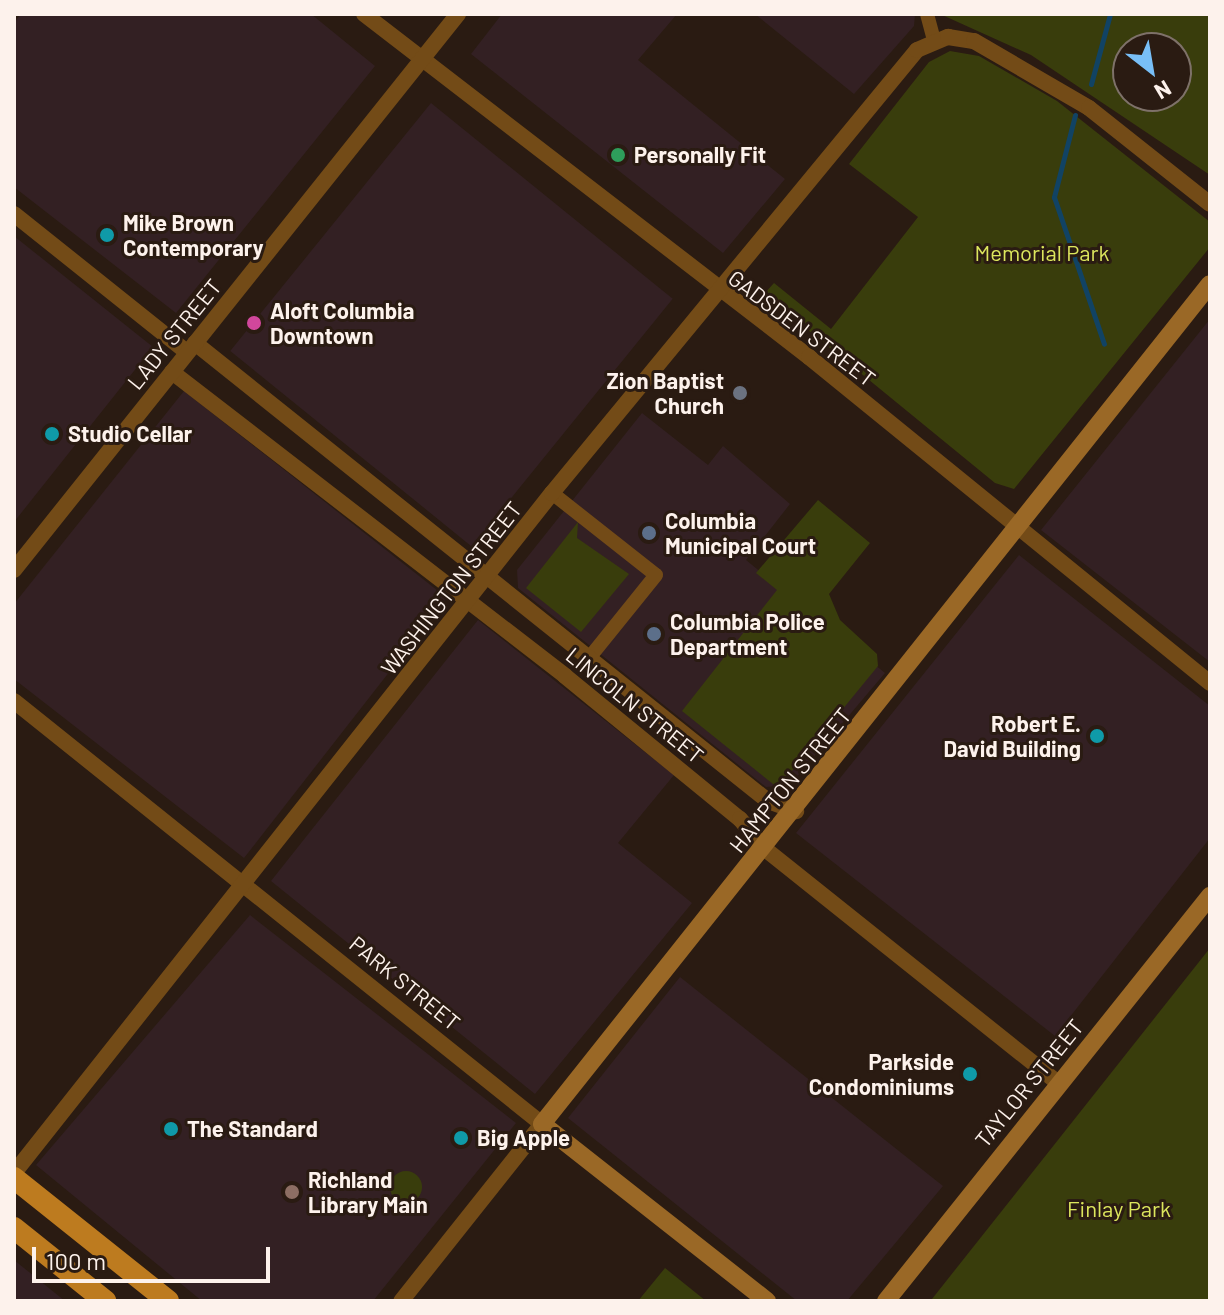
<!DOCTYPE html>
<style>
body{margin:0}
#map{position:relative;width:1224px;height:1315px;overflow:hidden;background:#2a1b12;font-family:Barlow,sans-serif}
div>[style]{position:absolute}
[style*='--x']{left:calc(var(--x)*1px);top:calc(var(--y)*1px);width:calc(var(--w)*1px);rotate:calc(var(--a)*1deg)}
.commercial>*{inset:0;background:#332023;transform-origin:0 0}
.green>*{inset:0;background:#393d0c}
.round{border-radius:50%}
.stream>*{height:5px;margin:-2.5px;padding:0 2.5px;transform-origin:2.5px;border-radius:2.5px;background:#114364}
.minor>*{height:14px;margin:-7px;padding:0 7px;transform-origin:7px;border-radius:7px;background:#734b17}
.tertiary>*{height:16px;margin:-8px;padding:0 8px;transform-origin:8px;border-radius:8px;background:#734b17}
.secondary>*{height:18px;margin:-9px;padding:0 9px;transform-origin:9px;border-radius:9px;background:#9a6826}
.primary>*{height:22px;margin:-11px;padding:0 11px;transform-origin:11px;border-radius:11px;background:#bd7b1f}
.dots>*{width:22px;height:22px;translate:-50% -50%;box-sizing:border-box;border:4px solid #2a1b12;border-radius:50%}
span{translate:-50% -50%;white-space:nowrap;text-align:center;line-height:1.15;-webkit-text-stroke:6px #2a1b12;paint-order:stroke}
.poi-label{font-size:22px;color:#fdf2ec;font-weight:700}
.left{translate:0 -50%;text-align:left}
.right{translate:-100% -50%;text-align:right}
.park-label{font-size:22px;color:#dce65d}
.street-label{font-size:22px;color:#fdf2ec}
.frame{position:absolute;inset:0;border:16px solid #fdf2ec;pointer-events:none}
.north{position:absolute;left:1112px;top:32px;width:80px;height:80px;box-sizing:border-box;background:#2a1b12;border:2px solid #7e7169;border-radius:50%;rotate:149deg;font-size:22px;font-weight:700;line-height:32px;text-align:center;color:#fdf2ec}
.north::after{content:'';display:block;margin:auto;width:28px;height:36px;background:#78bff7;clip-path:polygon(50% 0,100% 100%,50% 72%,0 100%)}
.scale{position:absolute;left:32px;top:1247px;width:238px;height:36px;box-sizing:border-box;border:4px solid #fdf2ec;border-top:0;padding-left:10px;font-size:24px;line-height:28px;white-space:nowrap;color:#fdf2ec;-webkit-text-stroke:6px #2a1b12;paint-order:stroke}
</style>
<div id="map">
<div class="commercial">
<div style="clip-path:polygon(21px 14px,311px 14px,375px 66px,176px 313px,14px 187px,14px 23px)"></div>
<div style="clip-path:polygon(502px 14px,677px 14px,638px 60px,785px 179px,723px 253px,471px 54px)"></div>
<div style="clip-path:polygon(755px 14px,915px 14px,914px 26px,854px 94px)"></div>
<div style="left:431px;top:103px;width:311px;height:319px;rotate:39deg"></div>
<div style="clip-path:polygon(14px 236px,153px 347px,14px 522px)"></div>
<div style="clip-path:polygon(1210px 319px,1210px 662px,1041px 530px)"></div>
<div style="clip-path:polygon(184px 391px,447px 598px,244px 858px,14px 679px,14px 604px)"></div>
<div style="clip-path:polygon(642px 413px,708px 465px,723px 446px,790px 504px,746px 560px,885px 673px,790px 785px,766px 787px,518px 588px,517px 570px)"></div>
<div style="clip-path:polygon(1019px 555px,1210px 706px,1210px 838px,1055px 1036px,796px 833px)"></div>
<div style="clip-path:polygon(478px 620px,674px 775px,618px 843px,692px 903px,535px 1094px,271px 881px)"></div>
<div style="clip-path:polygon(250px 915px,516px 1123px,373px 1301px,202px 1301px,36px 1165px)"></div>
<div style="clip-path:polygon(680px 977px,943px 1186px,847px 1301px,797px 1301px,568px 1118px)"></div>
<div style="clip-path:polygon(14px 1260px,65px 1301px,14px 1301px)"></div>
</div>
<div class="green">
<div style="clip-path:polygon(evenodd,940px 14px,1210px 14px,1210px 175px,1031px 55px,940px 14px,1128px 48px,1176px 48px,1176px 96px,1128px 96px,1128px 48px)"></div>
<div style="clip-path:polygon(950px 51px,979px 56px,1057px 101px,1210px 222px,1210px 247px,1014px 489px,995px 483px,764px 294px,774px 283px,831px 329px,918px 217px,849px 164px,929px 62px)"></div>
<div style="clip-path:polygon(818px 500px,870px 543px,829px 594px,840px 620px,877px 654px,878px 666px,778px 788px,682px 711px,777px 590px,756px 573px)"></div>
<div style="clip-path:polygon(578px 522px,577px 538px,629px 574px,581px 632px,526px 588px)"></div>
<div style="clip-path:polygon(1210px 948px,1210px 1301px,934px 1301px,932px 1299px)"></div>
<div class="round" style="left:390px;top:1171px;width:32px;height:32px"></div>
<div style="clip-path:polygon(665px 1268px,706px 1301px,638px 1301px)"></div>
</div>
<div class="stream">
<div style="--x:1091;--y:84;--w:73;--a:-74.8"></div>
<div style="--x:1075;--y:115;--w:85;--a:104.4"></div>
<div style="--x:1054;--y:197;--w:155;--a:71.2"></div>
</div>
<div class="minor">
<div style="--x:927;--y:14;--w:27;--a:75"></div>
<div style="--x:552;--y:493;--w:132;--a:38.3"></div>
<div style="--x:656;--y:575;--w:107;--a:128.9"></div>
</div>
<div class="tertiary">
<div style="--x:364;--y:14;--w:562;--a:37.62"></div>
<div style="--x:809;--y:357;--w:517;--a:39.11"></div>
<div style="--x:14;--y:214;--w:221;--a:38.6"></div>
<div style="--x:195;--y:343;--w:734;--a:38.64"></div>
<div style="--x:768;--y:801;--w:30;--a:20"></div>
<div style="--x:172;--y:372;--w:497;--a:37.7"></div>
<div style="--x:565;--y:676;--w:226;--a:39.3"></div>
<div style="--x:740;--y:819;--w:39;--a:50"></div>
<div style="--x:765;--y:849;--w:376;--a:38.6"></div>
<div style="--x:14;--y:570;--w:712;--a:-51.39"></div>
<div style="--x:14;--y:701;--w:677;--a:38.7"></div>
<div style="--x:542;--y:1124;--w:226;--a:128.5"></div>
<div style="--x:14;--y:1173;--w:867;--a:-51.65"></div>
<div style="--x:552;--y:493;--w:574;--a:-50.51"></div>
<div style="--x:917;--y:50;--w:34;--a:-23"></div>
<div style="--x:948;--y:37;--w:26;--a:9"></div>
<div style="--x:974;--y:41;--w:133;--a:30.2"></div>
<div style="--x:1089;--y:108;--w:154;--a:38.4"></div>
</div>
<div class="secondary">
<div style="--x:767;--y:1301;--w:286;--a:-141.8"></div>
<div style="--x:542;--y:1124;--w:1073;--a:-51.51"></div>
<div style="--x:886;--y:1301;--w:519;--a:-51.34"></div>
</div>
<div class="primary">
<div style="--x:14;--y:1178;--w:197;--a:38.6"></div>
<div style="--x:14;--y:1228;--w:117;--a:38.7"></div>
</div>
<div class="dots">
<div style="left:618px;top:155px;background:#2e9e5b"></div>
<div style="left:107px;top:235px;background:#0f9aa8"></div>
<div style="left:254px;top:323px;background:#d1479c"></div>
<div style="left:740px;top:393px;background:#6b7280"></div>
<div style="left:52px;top:434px;background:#0f9aa8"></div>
<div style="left:649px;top:533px;background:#5c6f8a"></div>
<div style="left:654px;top:634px;background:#5c6f8a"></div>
<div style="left:1097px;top:736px;background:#0f9aa8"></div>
<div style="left:970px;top:1074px;background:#0f9aa8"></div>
<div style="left:171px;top:1129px;background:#0f9aa8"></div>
<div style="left:461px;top:1138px;background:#0f9aa8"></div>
<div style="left:292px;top:1192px;background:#8d6e63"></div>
</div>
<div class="poi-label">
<span class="left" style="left:634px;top:155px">Personally Fit</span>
<span class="left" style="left:123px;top:235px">Mike Brown<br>Contemporary</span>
<span class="left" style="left:270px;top:323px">Aloft Columbia<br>Downtown</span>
<span class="right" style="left:724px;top:393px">Zion Baptist<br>Church</span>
<span class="left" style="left:68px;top:434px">Studio Cellar</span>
<span class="left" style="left:665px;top:533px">Columbia<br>Municipal Court</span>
<span class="left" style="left:670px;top:634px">Columbia Police<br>Department</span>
<span class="right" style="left:1081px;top:736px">Robert E.<br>David Building</span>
<span class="right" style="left:954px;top:1074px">Parkside<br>Condominiums</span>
<span class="left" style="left:187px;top:1129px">The Standard</span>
<span class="left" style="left:477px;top:1138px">Big Apple</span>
<span class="left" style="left:308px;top:1192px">Richland<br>Library Main</span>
</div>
<div class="park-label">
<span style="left:1042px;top:253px">Memorial Park</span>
<span style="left:1119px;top:1209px">Finlay Park</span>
</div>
<div class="street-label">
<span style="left:802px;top:328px;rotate:37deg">GADSDEN STREET</span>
<span style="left:174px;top:334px;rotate:-51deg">LADY STREET</span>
<span style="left:451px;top:588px;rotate:-52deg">WASHINGTON STREET</span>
<span style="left:635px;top:705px;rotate:39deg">LINCOLN STREET</span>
<span style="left:790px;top:780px;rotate:-51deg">HAMPTON STREET</span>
<span style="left:405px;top:983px;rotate:39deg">PARK STREET</span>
<span style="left:1029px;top:1083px;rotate:-51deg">TAYLOR STREET</span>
</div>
<div class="frame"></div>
<div class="north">N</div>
<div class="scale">100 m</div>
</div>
